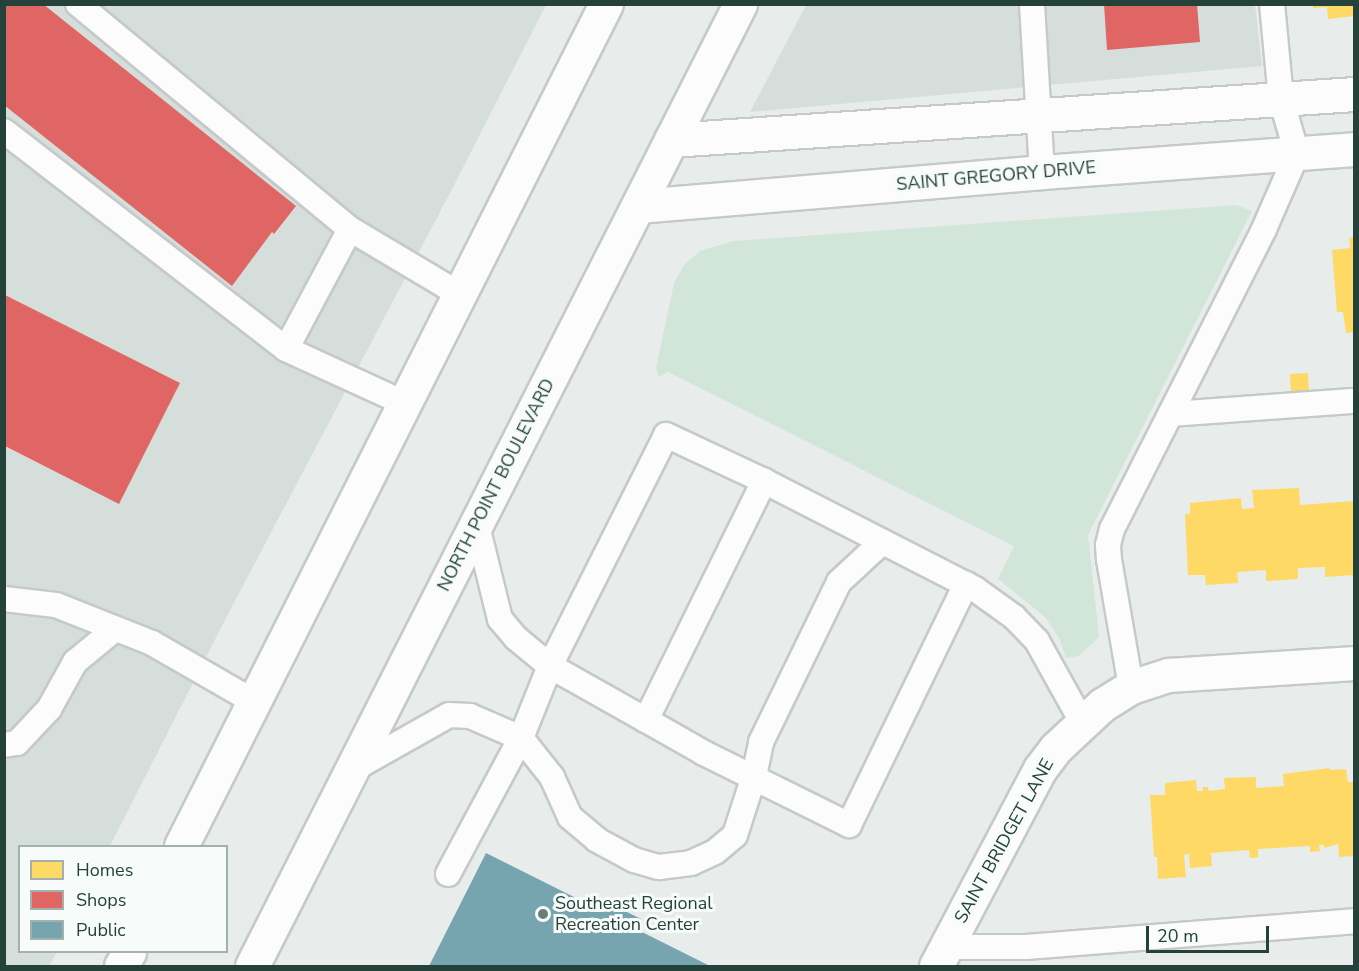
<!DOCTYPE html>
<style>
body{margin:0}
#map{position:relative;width:1359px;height:971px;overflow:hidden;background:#e8edeb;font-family:"Nunito Sans",sans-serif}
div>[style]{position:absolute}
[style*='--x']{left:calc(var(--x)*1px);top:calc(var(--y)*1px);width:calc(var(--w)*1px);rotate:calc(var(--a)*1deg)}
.built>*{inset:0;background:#d6dedb}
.green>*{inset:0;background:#d1e6d8}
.homes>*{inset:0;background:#ffd966;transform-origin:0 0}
.shops>*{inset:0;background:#e06666}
.public>*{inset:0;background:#76a5af}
.roads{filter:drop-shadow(2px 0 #c5cac8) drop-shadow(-2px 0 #c5cac8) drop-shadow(0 2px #c5cac8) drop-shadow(0 -2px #c5cac8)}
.service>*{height:24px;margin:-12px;padding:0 12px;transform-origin:12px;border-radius:12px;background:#fcfcfc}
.minor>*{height:33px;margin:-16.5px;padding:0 16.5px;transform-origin:16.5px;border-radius:16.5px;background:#fcfcfc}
.secondary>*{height:33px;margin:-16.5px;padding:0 16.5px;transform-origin:16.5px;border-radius:16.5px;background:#fcfcfc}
.dots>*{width:16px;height:16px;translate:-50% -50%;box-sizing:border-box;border:3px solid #f7fbf9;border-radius:50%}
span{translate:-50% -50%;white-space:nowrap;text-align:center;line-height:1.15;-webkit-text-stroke:6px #f7fbf9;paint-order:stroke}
.street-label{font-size:18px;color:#24423a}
.poi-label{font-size:18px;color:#24423a}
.left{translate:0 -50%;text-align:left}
.frame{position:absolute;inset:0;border:6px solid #24423a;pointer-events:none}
.legend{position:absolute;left:18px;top:845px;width:210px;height:108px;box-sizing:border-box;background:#f7fbf9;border:2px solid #a3b1ad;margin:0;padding:8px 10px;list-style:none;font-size:18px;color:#24423a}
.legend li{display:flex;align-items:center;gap:12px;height:30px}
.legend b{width:30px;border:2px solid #a3b1ad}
.scale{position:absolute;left:1146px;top:926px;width:123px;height:27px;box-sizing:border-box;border:3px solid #24423a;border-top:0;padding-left:8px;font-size:18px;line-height:21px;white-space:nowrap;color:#24423a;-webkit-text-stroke:4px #f7fbf9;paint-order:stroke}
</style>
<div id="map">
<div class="built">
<div style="clip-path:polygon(5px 5px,546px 5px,449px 195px,226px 618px,110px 846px,20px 846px,20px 952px,57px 952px,49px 966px,5px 966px)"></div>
<div style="clip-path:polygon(806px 5px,1255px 5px,1262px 66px,750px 112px)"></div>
</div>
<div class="green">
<div style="clip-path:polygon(1236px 205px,1252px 211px,1088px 535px,1099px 637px,1079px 656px,1066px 658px,1059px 638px,1045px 617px,998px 579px,1014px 546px,668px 372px,659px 377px,656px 368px,674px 283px,684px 265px,700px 251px,733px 241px)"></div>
</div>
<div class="homes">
<div style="clip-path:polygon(1313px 4px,1354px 4px,1354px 16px,1328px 19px,1327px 7px,1313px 8px)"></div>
<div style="clip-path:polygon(1354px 237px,1354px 332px,1346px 333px,1343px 312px,1337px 312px,1332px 250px,1350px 248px,1349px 238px)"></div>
<div style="left:1308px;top:373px;width:18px;height:18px;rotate:87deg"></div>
<div style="clip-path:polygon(1299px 488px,1300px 505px,1354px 501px,1354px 575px,1325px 577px,1325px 567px,1298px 568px,1298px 579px,1266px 581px,1266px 570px,1237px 572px,1238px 583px,1206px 585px,1205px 575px,1188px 575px,1185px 514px,1190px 514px,1190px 503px,1241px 498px,1242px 509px,1254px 508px,1252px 490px)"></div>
<div style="clip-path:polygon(1329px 768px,1330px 770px,1346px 769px,1348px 782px,1354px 782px,1354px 856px,1339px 857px,1338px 844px,1324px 848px,1324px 845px,1319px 845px,1320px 851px,1310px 852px,1310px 846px,1258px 849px,1258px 857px,1250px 858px,1249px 850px,1211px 853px,1212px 866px,1190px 868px,1189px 854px,1184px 855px,1186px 877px,1158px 879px,1157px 857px,1154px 857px,1150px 795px,1165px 795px,1165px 783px,1196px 780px,1197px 791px,1203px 791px,1203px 787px,1208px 787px,1209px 791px,1225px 789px,1224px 778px,1256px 777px,1256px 788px,1284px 786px,1283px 774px)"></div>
</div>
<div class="shops">
<div style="clip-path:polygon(4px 4px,43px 4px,296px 206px,274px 234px,272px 232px,232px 286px,4px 105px)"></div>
<div style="clip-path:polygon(1104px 4px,1197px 4px,1200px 42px,1107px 50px)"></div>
<div style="clip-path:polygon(5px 295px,180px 383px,119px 504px,5px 446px)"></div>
</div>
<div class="public">
<div style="clip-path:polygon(486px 853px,590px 905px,595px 896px,641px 919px,636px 929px,710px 966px,429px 966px)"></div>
</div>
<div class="roads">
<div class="service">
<div style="--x:78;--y:4;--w:353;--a:39.6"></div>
<div style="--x:350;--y:229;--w:127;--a:30.8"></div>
<div style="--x:1032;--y:4;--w:168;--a:86.6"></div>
<div style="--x:4;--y:131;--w:356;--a:37.7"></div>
<div style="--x:286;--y:349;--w:130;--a:24.6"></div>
<div style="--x:286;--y:349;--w:136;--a:-61.9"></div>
<div style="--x:1171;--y:414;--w:183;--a:-4.1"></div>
<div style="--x:476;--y:522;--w:100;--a:76.1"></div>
<div style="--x:500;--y:619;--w:25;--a:50"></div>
<div style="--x:516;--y:638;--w:44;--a:39.5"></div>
<div style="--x:550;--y:666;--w:110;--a:29.4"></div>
<div style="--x:646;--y:720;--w:67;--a:29.6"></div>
<div style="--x:704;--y:753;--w:162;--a:26.4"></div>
<div style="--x:849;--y:825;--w:268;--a:-64.1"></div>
<div style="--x:4;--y:599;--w:52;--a:6.6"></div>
<div style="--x:56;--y:605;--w:103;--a:21.6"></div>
<div style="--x:152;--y:643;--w:116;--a:29.9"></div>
<div style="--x:1131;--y:687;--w:129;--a:-99.8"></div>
<div style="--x:1109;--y:560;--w:15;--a:-94"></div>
<div style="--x:1108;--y:545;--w:16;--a:-76"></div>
<div style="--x:1112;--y:529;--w:336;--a:-63.1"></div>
<div style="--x:1264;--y:229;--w:82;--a:-66.3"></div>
<div style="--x:1297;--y:154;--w:57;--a:-106.2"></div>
<div style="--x:1281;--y:99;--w:95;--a:-95.4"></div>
<div style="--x:646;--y:720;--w:267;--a:-63.7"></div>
<div style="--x:4;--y:745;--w:13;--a:-9"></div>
<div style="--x:17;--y:743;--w:47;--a:-46.7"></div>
<div style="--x:49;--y:709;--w:54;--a:-61"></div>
<div style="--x:75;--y:662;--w:52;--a:-39.5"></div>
<div style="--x:355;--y:768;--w:108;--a:-29.4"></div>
<div style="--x:449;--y:715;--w:21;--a:3"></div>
<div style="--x:470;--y:716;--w:56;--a:23.3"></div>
<div style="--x:521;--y:738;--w:50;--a:51.5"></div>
<div style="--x:552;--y:777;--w:44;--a:65.8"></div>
<div style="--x:570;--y:817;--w:35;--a:40"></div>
<div style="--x:597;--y:840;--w:42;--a:28.4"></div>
<div style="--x:634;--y:860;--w:26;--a:16"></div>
<div style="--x:659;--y:867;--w:32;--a:-7"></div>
<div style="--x:691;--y:863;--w:26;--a:-25"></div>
<div style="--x:715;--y:852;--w:26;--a:-40"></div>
<div style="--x:735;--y:835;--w:62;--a:-72.1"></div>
<div style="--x:754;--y:776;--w:35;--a:-78"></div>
<div style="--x:761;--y:742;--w:178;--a:-64"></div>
<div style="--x:839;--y:582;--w:59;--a:-42.9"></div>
<div style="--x:448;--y:874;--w:154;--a:-61.8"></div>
<div style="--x:521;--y:738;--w:78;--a:-68.1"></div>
<div style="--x:550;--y:666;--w:258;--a:-63.3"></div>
<div style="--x:666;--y:435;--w:108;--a:25.1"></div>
<div style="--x:764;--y:481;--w:237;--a:27.1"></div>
<div style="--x:975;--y:589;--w:48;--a:35.7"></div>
<div style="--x:1014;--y:617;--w:33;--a:46"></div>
<div style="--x:1037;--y:641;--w:93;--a:60.9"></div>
<div style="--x:946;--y:947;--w:80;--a:0"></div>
<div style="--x:1026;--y:947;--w:329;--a:-4.5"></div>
</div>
<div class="minor">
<div style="--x:671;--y:140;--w:685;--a:-3.85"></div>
<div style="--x:639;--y:206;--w:404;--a:-4.8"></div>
<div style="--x:1042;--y:172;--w:313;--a:-4.2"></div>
<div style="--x:936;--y:966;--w:223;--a:-62.2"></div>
<div style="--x:1040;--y:769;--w:26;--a:-53"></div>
<div style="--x:1056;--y:748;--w:63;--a:-43.1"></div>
<div style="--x:1102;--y:705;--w:34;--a:-32"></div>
<div style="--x:1131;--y:687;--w:40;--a:-18"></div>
<div style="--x:1169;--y:675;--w:185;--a:-3.7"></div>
</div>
<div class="secondary">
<div style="--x:181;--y:846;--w:943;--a:-63.22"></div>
<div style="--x:121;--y:966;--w:16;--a:-60"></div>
<div style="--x:252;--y:966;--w:1079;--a:-63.1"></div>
</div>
</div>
<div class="dots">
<div style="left:543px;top:914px;background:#697e78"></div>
</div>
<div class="street-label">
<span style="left:996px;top:176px;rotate:-5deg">SAINT GREGORY DRIVE</span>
<span style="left:496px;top:485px;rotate:-63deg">NORTH POINT BOULEVARD</span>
<span style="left:1004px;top:841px;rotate:-61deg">SAINT BRIDGET LANE</span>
</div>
<div class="poi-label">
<span class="left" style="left:555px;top:914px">Southeast Regional<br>Recreation Center</span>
</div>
<div class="frame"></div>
<ul class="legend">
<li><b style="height:16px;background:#ffd966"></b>Homes</li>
<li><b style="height:16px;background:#e06666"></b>Shops</li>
<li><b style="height:16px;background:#76a5af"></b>Public</li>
</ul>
<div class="scale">20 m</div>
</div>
